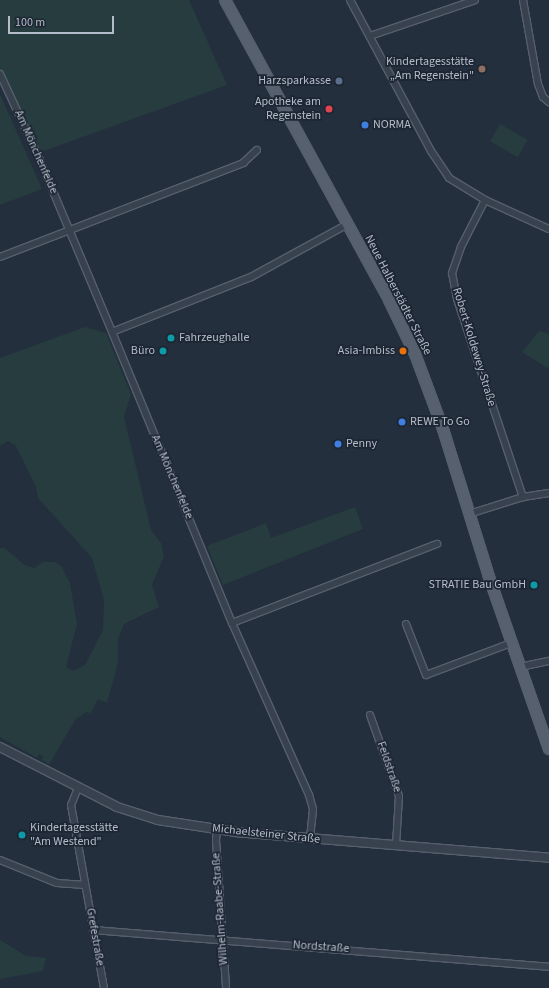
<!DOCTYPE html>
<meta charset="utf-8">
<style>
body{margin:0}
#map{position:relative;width:549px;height:988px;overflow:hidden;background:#242f3e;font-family:"Source Sans 3",sans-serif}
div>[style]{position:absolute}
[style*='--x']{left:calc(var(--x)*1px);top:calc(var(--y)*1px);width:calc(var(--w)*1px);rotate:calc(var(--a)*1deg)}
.green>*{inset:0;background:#263c3f;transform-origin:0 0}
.roads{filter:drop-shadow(1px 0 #565f6c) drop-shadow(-1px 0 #565f6c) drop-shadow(0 1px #565f6c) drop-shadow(0 -1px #565f6c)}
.minor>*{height:6px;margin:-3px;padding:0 3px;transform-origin:3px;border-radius:3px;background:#38414e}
.tertiary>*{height:8px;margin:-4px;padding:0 4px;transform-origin:4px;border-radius:4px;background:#38414e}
.primary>*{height:10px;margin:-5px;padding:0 5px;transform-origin:5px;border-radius:5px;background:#56606e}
.dots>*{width:11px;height:11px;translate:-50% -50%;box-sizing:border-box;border:2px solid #1d2633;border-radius:50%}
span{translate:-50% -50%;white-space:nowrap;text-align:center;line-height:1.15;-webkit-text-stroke:3.5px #1d2633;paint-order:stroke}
.poi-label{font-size:12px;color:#b4bcc9}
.right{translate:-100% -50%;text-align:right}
.left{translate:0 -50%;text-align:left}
.street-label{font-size:12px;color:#b4bcc9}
.scale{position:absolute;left:8px;top:16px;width:106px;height:18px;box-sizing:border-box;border:2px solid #b4bcc9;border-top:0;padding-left:5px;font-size:12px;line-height:14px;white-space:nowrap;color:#b4bcc9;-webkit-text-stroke:3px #1d2633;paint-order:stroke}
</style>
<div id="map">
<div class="green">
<div style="clip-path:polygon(0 0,189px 0,227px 85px,41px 152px,0 68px)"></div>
<div style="clip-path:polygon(0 94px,42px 189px,0 205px)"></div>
<div style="left:500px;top:124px;width:32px;height:20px;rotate:30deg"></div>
<div style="clip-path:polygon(85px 327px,106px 333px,131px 394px,124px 417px,151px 530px,161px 543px,164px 556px,152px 585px,159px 607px,124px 624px,118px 639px,118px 663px,107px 703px,98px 699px,91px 713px,86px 712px,75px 720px,49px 765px,42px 760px,44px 757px,39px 754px,37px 758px,0 737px,0 548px,5px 548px,23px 564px,34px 568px,43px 562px,55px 562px,61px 566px,70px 583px,77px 624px,66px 667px,73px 671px,85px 665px,103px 630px,104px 600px,92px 558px,38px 498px,36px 487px,16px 446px,8px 441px,0 446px,0 358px)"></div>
<div style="clip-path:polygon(539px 331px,549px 334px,549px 366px,547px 368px,522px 352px)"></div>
<div style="clip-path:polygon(355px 507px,363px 529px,223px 585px,207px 546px,266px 523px,271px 538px)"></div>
<div style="clip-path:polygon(0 940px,26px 956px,46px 958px,43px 971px,0 979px)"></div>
</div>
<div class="roads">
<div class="minor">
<div style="--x:350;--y:0;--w:171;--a:61.8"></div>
<div style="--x:431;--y:151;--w:32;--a:56"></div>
<div style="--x:449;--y:178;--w:42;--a:31.4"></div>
<div style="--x:485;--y:200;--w:70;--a:24.4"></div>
<div style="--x:523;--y:0;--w:85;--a:79.9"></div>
<div style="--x:538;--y:84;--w:14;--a:69"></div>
<div style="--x:543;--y:97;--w:8;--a:40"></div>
<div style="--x:370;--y:36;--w:111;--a:-18.9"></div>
<div style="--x:0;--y:74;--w:93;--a:65.1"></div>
<div style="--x:39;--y:158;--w:189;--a:67.2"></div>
<div style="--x:485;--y:200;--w:53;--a:117.1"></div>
<div style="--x:461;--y:247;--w:28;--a:109"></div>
<div style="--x:452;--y:273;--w:26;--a:79"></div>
<div style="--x:457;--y:299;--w:209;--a:71.6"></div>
<div style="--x:0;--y:257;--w:261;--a:-21.1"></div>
<div style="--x:243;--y:163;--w:19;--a:-43"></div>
<div style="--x:469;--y:514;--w:57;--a:-17.5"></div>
<div style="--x:523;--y:497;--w:26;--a:-9"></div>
<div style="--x:232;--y:623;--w:220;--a:-21.1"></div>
<div style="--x:406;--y:624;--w:55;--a:68.6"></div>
<div style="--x:426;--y:675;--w:91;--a:-20.6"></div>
<div style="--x:520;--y:667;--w:30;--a:-12"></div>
<div style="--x:370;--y:715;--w:86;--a:70.3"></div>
<div style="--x:399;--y:796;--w:49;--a:93.5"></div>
<div style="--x:78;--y:788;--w:18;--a:112"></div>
<div style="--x:71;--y:805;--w:186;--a:79.8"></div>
<div style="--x:217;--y:829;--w:11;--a:95"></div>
<div style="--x:216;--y:840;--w:148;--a:86.1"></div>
<div style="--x:310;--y:838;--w:29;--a:-84"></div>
<div style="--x:313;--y:809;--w:15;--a:-106"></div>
<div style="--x:309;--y:795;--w:188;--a:-114.1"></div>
<div style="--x:232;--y:623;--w:315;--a:-112.4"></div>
<div style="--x:112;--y:332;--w:149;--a:-21.6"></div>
<div style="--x:251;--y:277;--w:108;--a:-28.7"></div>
<div style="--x:0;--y:860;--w:61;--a:22"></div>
<div style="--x:57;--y:883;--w:28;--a:4"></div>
<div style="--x:93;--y:930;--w:457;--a:4.6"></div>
</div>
<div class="tertiary">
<div style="--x:0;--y:747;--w:131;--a:27.1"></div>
<div style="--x:117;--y:807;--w:43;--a:17.6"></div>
<div style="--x:158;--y:820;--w:79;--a:8.7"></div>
<div style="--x:236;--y:832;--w:314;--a:4.7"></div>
</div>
<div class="primary">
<div style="--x:225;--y:0;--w:342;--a:61.3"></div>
<div style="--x:389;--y:300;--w:60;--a:64.3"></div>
<div style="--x:415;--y:354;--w:80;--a:69.5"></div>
<div style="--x:443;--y:429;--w:155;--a:72.7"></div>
<div style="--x:489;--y:577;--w:182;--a:70.8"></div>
</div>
</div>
<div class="dots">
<div style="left:482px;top:69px;background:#8d6e63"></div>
<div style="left:339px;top:81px;background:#5c6f8a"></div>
<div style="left:329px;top:109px;background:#e0444e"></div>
<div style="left:365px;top:125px;background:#3f7fe0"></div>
<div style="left:171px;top:338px;background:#0f9aa8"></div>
<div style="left:163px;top:351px;background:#0f9aa8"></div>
<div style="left:403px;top:351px;background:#e8710a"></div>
<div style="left:402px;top:422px;background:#3f7fe0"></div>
<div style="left:338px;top:444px;background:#3f7fe0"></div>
<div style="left:534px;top:585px;background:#0f9aa8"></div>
<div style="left:22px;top:835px;background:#0f9aa8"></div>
</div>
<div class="poi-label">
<span class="right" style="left:474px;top:69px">Kindertagesstätte<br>„Am Regenstein"</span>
<span class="right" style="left:331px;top:81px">Harzsparkasse</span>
<span class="right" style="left:321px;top:109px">Apotheke am<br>Regenstein</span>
<span class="left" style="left:373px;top:125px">NORMA</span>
<span class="left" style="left:179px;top:338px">Fahrzeughalle</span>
<span class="right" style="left:155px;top:351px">Büro</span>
<span class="right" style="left:395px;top:351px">Asia-Imbiss</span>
<span class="left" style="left:410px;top:422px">REWE To Go</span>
<span class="left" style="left:346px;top:444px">Penny</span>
<span class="right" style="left:526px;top:585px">STRATIE Bau GmbH</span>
<span class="left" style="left:30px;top:835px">Kindertagesstätte<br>"Am Westend"</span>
</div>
<div class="street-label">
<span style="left:36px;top:152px;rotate:66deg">Am Mönchenfelde</span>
<span style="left:398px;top:295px;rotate:63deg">Neue Halberstädter Straße</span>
<span style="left:474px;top:347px;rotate:73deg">Robert-Koldewey-Straße</span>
<span style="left:172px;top:477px;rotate:67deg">Am Mönchenfelde</span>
<span style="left:389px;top:767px;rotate:71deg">Feldstraße</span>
<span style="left:266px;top:834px;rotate:6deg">Michaelsteiner Straße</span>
<span style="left:220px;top:909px;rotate:-94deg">Wilhelm-Raabe-Straße</span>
<span style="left:95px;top:937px;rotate:80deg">Grefestraße</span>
<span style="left:321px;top:947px;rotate:4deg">Nordstraße</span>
</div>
<div class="scale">100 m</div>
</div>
